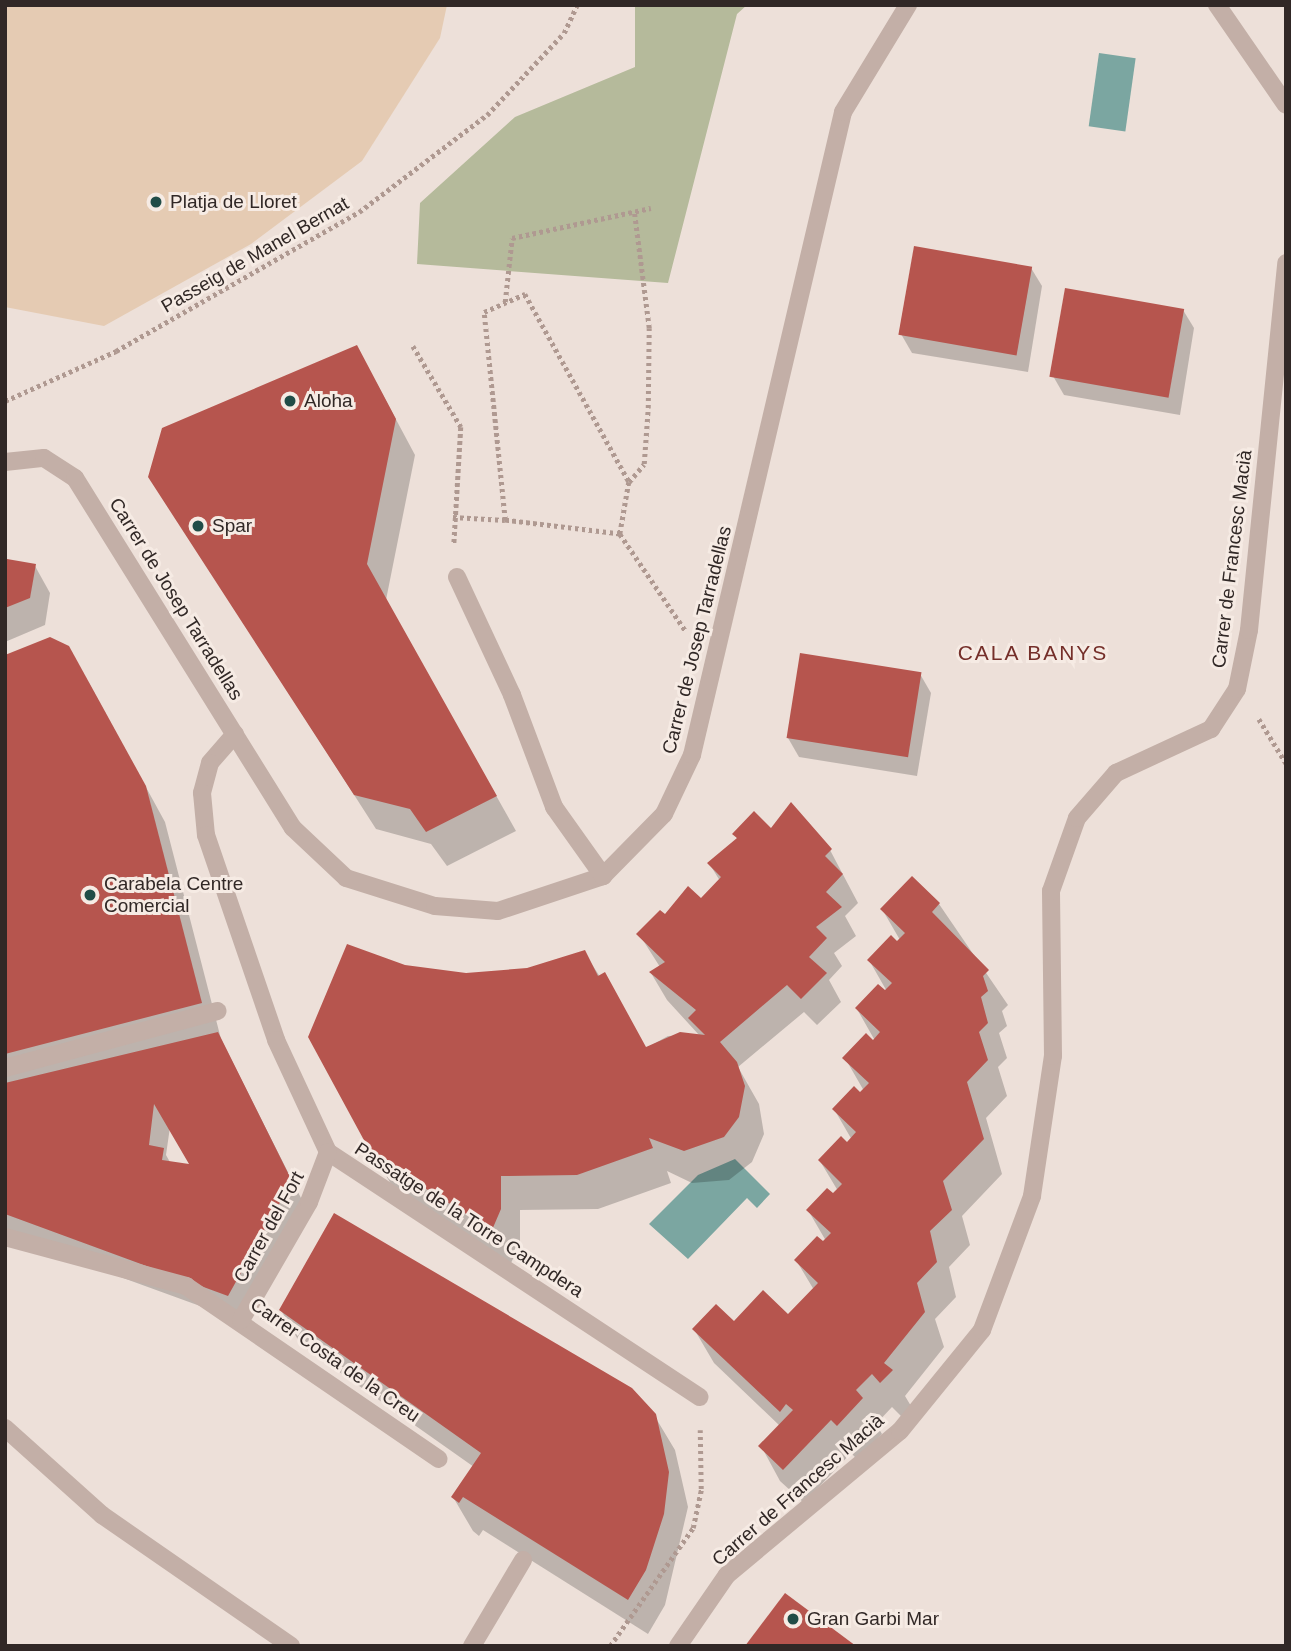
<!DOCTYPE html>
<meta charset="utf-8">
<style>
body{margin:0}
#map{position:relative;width:1291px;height:1651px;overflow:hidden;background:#ede0d9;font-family:Arial,sans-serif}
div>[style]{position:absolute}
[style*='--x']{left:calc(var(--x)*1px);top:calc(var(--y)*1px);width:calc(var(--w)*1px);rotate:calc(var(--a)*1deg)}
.green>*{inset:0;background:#b5ba9b}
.sand>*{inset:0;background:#e5cbb3}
.water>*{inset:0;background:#7ba6a1;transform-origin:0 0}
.shadow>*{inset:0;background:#0003}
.building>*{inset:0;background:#b6554e;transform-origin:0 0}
.path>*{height:4.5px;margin-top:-2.25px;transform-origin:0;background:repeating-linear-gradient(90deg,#af9991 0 3.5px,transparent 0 7px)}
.minor>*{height:18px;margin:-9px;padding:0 9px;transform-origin:9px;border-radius:9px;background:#c3afa7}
.dots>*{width:19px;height:19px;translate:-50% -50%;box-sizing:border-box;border:4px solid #f6ebe4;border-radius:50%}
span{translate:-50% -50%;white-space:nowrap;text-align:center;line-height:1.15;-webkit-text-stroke:6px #f6ebe4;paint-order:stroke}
.poi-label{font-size:19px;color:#312826}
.left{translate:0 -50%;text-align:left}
.street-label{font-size:19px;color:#312826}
.neighbourhood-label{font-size:21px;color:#752f2a;letter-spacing:2px}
.frame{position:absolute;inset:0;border:7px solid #312826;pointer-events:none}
</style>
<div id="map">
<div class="green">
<div style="clip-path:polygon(635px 5px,747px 5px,737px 14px,668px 283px,417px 264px,420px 203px,515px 117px,635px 67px)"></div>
</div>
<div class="sand">
<div style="clip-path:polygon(5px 5px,447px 5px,440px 38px,362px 161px,251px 244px,104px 326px,5px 307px)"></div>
</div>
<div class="water">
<div style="left:1099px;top:53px;width:37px;height:74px;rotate:8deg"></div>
<div style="clip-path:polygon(735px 1159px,770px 1194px,757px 1208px,747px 1198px,688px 1259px,649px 1224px,698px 1175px)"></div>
</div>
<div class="shadow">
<div style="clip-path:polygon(1031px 268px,1042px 286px,1028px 372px,912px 353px,901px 334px)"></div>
<div style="clip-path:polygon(1183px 310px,1194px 328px,1180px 415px,1064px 395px,1053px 376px)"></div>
<div style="clip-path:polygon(376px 382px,415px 455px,386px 600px,516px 831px,447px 866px,431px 844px,376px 829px,150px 477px)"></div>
<div style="clip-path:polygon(5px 562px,35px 566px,50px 593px,45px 625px,5px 642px)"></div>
<div style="clip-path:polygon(evenodd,5px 657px,89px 683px,165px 822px,221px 1039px,307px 1210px,244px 1322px,5px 1235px,5px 657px,170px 1127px,192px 1167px,171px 1164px,166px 1155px,170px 1127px)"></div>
<div style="clip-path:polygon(920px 674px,931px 693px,917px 776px,799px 757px,788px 738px)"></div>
<div style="clip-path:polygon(772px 831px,830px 850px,858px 903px,845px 916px,856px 936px,834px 953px,842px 966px,829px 980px,841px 1002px,817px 1025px,804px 1012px,738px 1067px,759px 1104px,764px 1134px,752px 1162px,729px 1180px,692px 1183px,667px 1171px,671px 1183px,598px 1209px,520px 1210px,520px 1244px,511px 1263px,394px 1189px,373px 1154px,405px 966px,466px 975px,527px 969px,584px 952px,646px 1048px,668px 1036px,699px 1035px,667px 1000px,651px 973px,660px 967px,639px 934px,701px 900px,720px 881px,709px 863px,738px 840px,734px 834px)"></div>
<div style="clip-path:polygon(939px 904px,1008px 1005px,1002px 1011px,1007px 1026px,999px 1033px,1007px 1058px,998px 1067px,1007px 1096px,986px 1118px,1002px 1174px,962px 1216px,970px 1245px,949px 1267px,956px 1297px,935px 1319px,944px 1347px,905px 1396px,911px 1406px,901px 1416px,892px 1407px,876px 1424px,882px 1434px,857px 1459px,851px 1453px,804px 1503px,780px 1481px,761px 1446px,780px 1426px,714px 1363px,694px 1329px,788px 1316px,814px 1290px,796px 1260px,826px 1241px,808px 1210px,838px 1191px,820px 1161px,852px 1140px,834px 1109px,864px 1091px,845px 1058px,878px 1046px,857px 1009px,889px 995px,869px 960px,900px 940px,882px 909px)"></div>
<div style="clip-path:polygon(281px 1310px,654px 1415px,675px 1450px,688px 1507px,665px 1605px,648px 1634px,483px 1530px,479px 1536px,473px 1531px,453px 1497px,474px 1467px,301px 1345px)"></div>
</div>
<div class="building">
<div style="left:914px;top:246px;width:120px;height:90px;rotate:10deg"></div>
<div style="left:1065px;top:288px;width:121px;height:90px;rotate:10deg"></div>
<div style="clip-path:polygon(357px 345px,396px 419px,367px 564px,497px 796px,426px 832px,410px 809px,354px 795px,148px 477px,162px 428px)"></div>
<div style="clip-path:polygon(7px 559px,36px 564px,30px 598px,5px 608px)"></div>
<div style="clip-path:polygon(50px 637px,69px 646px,146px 786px,202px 1003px,5px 1054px,5px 655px)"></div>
<div style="left:800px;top:653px;width:123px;height:86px;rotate:9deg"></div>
<div style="clip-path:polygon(791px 802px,832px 849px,825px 856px,843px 874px,826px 892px,842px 907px,816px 927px,827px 938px,809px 957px,827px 973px,801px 999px,787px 985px,720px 1042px,737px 1062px,745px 1086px,739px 1117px,724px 1137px,684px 1151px,649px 1138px,653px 1148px,577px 1175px,501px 1176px,501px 1209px,492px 1230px,372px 1155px,308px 1037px,347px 944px,405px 965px,466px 973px,527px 968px,585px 950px,598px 976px,605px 972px,646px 1047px,680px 1032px,705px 1035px,688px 1018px,696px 1010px,649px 972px,665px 962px,636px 934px,660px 910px,665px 914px,688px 886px,701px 898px,721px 877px,707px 863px,737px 838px,732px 834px,754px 811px,771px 828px)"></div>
<div style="clip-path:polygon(912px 876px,940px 903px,932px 912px,989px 970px,983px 976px,988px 991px,981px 997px,988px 1023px,979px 1032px,988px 1060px,967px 1082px,984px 1139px,943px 1181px,952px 1210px,930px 1231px,937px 1262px,917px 1283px,925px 1312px,884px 1363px,893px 1370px,880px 1383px,872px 1374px,856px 1390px,863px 1398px,837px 1426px,831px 1420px,783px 1470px,758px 1446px,793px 1410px,786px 1404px,780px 1412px,692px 1329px,716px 1304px,734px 1321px,763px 1290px,788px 1314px,818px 1283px,794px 1260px,817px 1236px,823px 1241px,831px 1233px,806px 1210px,827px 1188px,833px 1193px,842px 1184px,818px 1160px,841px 1136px,847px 1142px,856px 1132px,832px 1109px,854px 1086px,860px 1092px,869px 1083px,842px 1058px,866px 1033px,873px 1040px,880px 1032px,855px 1008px,878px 984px,885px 990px,892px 983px,867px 960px,891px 935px,897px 941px,905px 933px,880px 909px)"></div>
<div style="clip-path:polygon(evenodd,218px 1032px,292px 1181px,228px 1296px,5px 1214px,5px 1083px,218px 1032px,154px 1104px,189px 1164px,162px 1160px,164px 1148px,149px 1145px,154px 1104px)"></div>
<div style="clip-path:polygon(334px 1213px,632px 1388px,656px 1414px,669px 1472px,664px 1514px,646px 1570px,628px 1600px,463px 1497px,459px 1503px,451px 1497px,481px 1453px,279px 1310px)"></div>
<div style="clip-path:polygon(785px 1593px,856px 1646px,745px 1646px)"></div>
</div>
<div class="path">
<div style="--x:505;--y:302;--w:64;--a:-83.8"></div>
<div style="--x:512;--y:238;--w:142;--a:-12.2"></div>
<div style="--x:413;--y:346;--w:94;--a:59.3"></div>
<div style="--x:461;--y:427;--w:117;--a:93.4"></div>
<div style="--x:5;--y:401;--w:122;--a:-24.2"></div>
<div style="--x:116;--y:351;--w:280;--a:-29.8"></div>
<div style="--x:359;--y:212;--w:161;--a:-37.2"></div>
<div style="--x:487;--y:115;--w:112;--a:-46.8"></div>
<div style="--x:564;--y:33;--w:31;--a:-65"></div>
<div style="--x:629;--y:482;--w:23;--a:-50"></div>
<div style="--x:644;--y:464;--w:56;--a:-85.9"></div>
<div style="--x:648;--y:408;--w:80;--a:-89.3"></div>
<div style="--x:649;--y:328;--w:118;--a:-97.3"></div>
<div style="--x:453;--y:517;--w:52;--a:3.3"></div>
<div style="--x:620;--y:534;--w:116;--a:-173.1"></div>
<div style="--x:505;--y:520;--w:209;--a:-95.8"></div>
<div style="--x:484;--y:312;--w:45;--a:-23.7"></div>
<div style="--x:525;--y:294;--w:215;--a:61"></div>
<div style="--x:629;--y:482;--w:53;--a:99.8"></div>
<div style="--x:620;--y:534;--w:116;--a:55.9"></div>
<div style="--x:1259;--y:719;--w:52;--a:58.5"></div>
<div style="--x:610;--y:1646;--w:144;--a:-54.9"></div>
<div style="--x:693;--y:1528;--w:40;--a:-78"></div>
<div style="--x:701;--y:1489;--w:59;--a:-91"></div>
</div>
<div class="minor">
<div style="--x:1217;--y:5;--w:121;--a:55.4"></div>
<div style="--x:5;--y:462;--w:39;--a:-6"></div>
<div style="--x:44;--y:458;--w:37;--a:33"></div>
<div style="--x:75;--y:478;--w:412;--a:58.1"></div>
<div style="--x:293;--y:828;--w:73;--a:43.3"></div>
<div style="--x:346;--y:878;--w:93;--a:17.5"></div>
<div style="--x:435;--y:906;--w:63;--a:4.5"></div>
<div style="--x:498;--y:911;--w:111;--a:-18.4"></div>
<div style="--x:603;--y:876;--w:87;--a:-45.5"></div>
<div style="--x:664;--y:814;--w:65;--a:-64.6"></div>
<div style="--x:692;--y:755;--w:660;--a:-76.78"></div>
<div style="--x:843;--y:112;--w:125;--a:-58.7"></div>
<div style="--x:457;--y:577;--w:130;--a:65"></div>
<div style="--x:512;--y:695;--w:120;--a:69.4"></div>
<div style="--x:554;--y:807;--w:85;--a:54.6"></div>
<div style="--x:235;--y:734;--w:38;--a:131"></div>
<div style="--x:210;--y:763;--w:31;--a:105"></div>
<div style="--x:202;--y:793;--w:42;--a:84.6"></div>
<div style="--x:206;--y:835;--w:217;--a:71.1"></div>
<div style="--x:276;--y:1040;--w:123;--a:65.1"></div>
<div style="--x:328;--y:1152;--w:445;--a:33.4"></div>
<div style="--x:5;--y:1068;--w:220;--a:-15"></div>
<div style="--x:5;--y:1237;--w:188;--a:15.1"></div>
<div style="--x:186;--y:1286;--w:306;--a:34.4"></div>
<div style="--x:241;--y:1320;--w:136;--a:-60"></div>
<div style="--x:309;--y:1202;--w:53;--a:-69.2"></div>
<div style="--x:5;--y:1428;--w:130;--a:41.9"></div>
<div style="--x:102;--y:1515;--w:230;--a:34.7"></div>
<div style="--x:472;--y:1646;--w:100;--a:-59.3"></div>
<div style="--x:678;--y:1646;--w:86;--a:-55.4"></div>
<div style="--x:727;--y:1575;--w:225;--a:-39.8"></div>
<div style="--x:900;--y:1431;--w:130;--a:-50.9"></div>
<div style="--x:982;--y:1330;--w:143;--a:-69.5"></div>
<div style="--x:1032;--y:1196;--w:142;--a:-81.5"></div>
<div style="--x:1053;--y:1056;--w:165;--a:-90.7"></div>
<div style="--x:1051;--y:891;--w:77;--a:-70.4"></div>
<div style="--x:1077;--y:818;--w:60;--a:-49.1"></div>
<div style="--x:1116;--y:773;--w:105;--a:-24.9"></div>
<div style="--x:1211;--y:729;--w:48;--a:-57"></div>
<div style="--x:1237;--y:689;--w:60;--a:-78.5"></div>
<div style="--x:1249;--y:630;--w:369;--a:-84.2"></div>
</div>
<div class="dots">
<div style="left:156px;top:202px;background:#214d48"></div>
<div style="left:290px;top:401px;background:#214d48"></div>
<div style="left:198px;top:526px;background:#214d48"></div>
<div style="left:90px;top:895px;background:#214d48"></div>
<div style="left:793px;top:1619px;background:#214d48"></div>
</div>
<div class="poi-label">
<span class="left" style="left:170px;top:202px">Platja de Lloret</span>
<span class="left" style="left:304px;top:401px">Aloha</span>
<span class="left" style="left:212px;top:526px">Spar</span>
<span class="left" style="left:104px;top:895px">Carabela Centre<br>Comercial</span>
<span class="left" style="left:807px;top:1619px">Gran Garbi Mar</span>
</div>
<div class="street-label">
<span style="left:255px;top:255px;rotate:-30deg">Passeig de Manel Bernat</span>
<span style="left:1232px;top:559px;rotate:-83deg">Carrer de Francesc Macià</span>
<span style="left:176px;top:599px;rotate:58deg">Carrer de Josep Tarradellas</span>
<span style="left:697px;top:640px;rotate:-76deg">Carrer de Josep Tarradellas</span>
<span style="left:469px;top:1220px;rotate:33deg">Passatge de la Torre Campdera</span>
<span style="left:269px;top:1227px;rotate:-61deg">Carrer del Fort</span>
<span style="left:335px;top:1360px;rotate:35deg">Carrer Costa de la Creu</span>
<span style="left:798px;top:1490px;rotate:-41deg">Carrer de Francesc Macià</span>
</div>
<div class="neighbourhood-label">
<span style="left:1033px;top:653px">CALA BANYS</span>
</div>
<div class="frame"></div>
</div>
